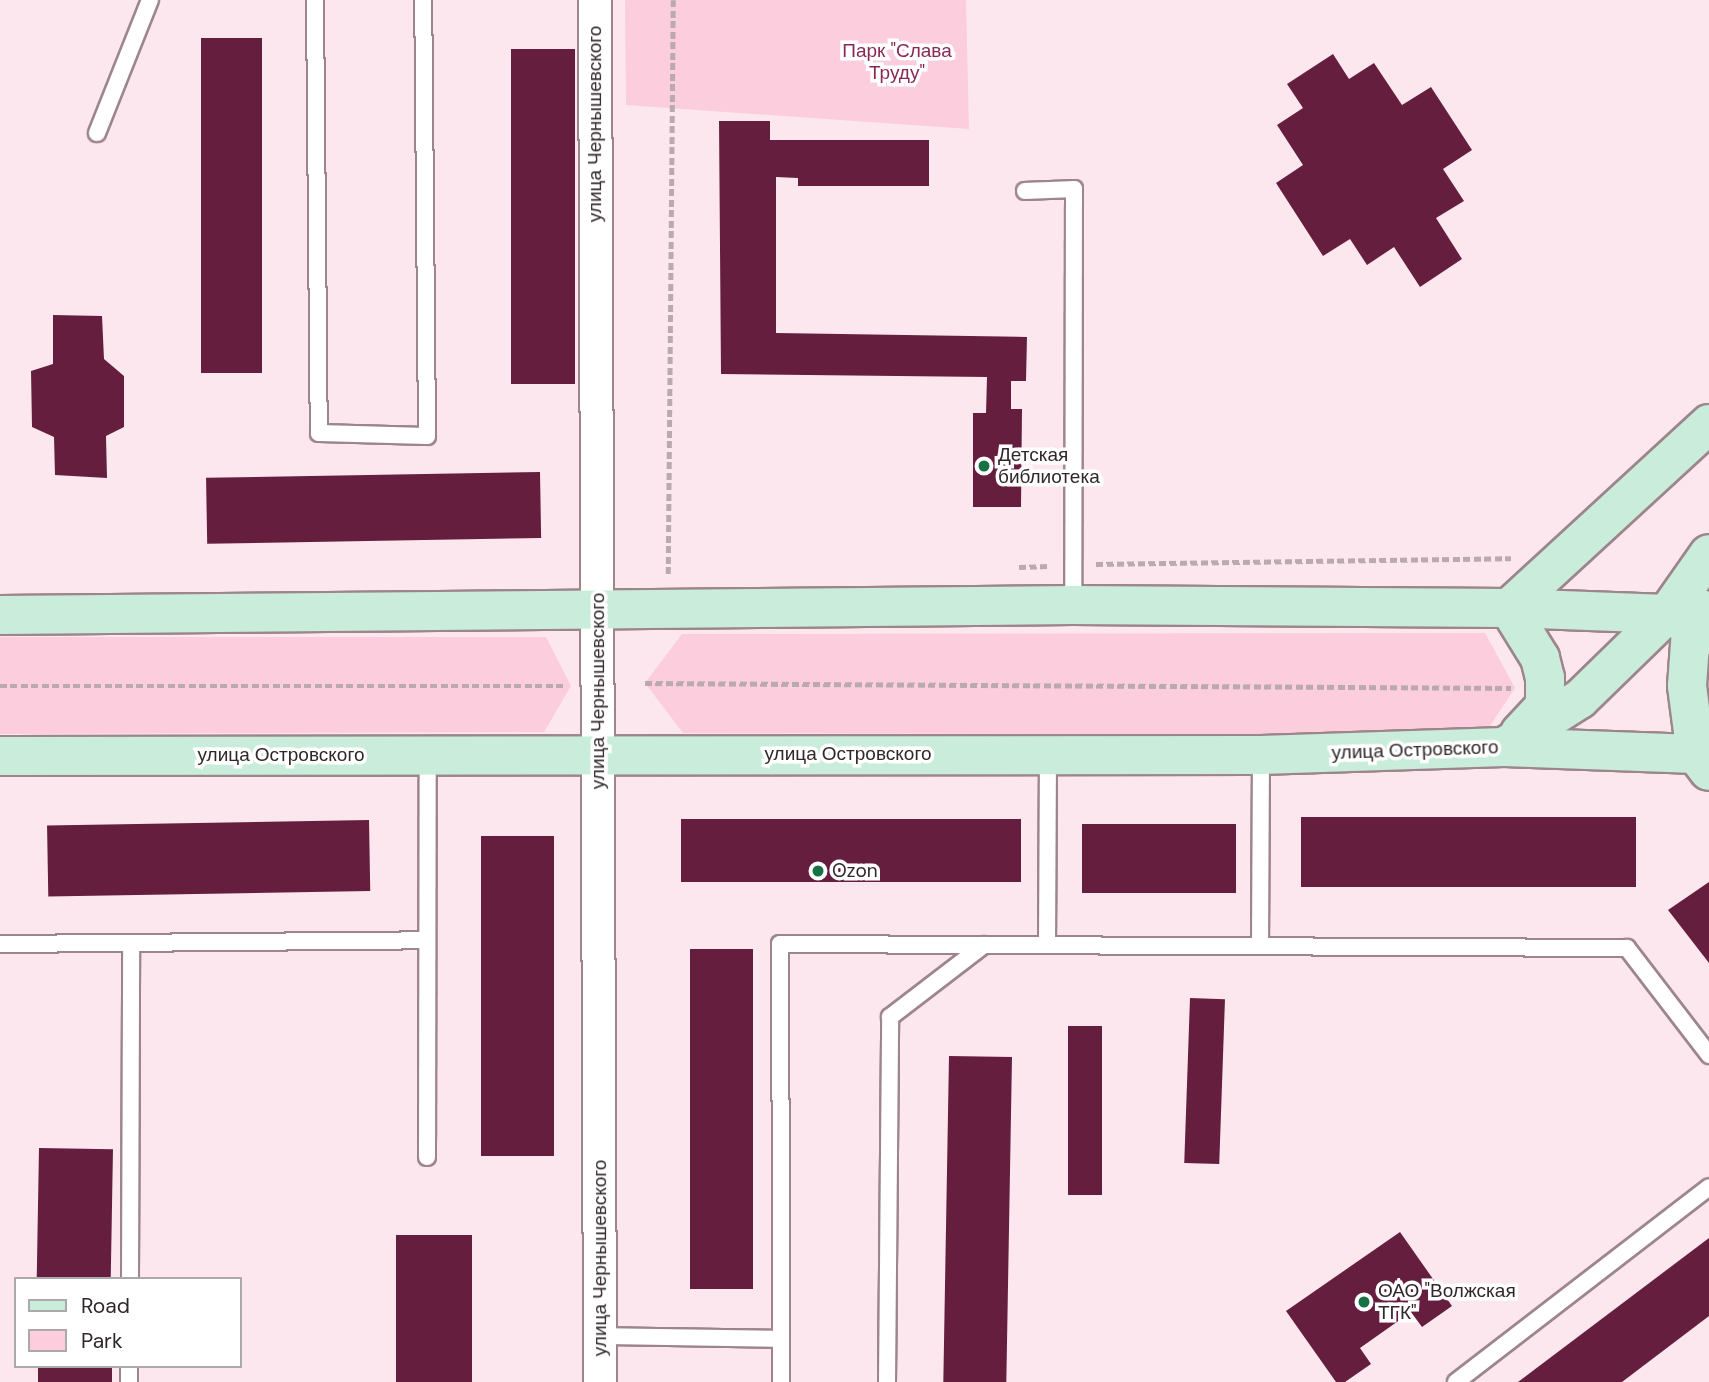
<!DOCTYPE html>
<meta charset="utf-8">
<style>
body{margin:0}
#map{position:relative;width:1709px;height:1382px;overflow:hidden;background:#fce7ee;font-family:"DM Sans",sans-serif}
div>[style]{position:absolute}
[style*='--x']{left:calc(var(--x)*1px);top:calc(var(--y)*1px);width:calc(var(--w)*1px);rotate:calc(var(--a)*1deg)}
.green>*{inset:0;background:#fbcddd}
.building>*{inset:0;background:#661e3f;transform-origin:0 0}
.path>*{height:4.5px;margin-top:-2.25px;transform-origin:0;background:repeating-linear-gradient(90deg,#baa9af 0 7px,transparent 0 10.5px)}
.roads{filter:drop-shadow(2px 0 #9d858d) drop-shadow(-2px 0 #9d858d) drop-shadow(0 2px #9d858d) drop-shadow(0 -2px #9d858d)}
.service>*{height:16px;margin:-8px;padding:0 8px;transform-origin:8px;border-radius:8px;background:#fff}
.minor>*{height:32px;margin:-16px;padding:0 16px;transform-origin:16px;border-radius:16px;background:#fff}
.secondary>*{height:38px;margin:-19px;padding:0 19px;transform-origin:19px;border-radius:19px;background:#c9edda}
.dots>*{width:19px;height:19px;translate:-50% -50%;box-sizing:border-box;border:4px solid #fff;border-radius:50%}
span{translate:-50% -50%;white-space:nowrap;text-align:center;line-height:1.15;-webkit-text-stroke:7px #fff;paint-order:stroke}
.park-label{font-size:19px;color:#892856}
.street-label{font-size:19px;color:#30272a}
.poi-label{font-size:19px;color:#30272a}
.left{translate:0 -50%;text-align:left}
.legend{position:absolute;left:14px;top:1277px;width:228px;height:91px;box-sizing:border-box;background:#fff;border:2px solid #aca9aa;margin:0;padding:9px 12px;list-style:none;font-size:21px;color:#30272a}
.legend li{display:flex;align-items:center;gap:14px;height:35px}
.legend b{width:35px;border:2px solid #aca9aa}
</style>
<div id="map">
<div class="green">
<div style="clip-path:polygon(625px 0,966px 0,969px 129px,626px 105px)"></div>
<div style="clip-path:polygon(1485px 633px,1515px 688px,1484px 735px,683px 733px,645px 683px,682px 634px)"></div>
<div style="clip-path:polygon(0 637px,546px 637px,571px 686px,544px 732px,0 734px)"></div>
</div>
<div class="building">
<div style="left:201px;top:38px;width:61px;height:335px"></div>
<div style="left:511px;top:49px;width:64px;height:335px"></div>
<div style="clip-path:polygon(1333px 54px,1349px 79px,1374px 63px,1402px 105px,1431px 87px,1472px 150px,1443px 169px,1464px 201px,1436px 218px,1462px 259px,1420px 287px,1394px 247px,1367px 265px,1350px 239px,1323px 256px,1276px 183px,1303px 165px,1277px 125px,1303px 108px,1287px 84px)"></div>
<div style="clip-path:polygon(719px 121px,770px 121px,770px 140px,929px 140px,929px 186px,798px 186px,798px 178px,776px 177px,776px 333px,1027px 337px,1026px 381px,1011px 381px,1011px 409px,1022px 409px,1021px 507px,973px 507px,973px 413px,986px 413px,987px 377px,721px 374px)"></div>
<div style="clip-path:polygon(53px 315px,102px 316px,104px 359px,124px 376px,124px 427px,106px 436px,107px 478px,55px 475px,54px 437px,32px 427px,31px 371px,53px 364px)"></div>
<div style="left:540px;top:472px;width:66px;height:334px;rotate:89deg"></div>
<div style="left:1301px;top:817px;width:335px;height:70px"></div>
<div style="left:681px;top:819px;width:340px;height:63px"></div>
<div style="left:369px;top:820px;width:71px;height:322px;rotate:89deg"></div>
<div style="left:1082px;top:824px;width:154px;height:69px"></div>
<div style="left:481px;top:836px;width:73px;height:320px"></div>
<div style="clip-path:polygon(1709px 882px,1709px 963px,1668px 910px)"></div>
<div style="left:690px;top:949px;width:63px;height:340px"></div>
<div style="left:1190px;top:998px;width:35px;height:165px;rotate:2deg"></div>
<div style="left:1068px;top:1026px;width:34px;height:169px"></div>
<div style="left:949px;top:1056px;width:63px;height:326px;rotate:1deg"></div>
<div style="left:39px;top:1148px;width:74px;height:131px;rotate:1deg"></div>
<div style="clip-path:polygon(1400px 1232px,1452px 1306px,1422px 1327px,1411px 1312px,1360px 1348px,1371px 1364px,1345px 1382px,1336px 1382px,1286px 1311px)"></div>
<div style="left:396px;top:1235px;width:76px;height:147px"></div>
<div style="clip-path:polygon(1709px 1238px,1709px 1316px,1622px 1382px,1518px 1382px)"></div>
<div style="left:38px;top:1366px;width:74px;height:16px"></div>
</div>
<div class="path">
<div style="--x:1096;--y:564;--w:415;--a:-0.8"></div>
<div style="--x:1019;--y:567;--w:30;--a:-2"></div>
<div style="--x:668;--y:574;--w:574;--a:-89.5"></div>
<div style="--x:645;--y:683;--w:866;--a:0.33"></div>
<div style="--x:0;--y:686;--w:567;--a:0"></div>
</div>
<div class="roads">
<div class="service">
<div style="--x:315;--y:0;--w:433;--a:89.5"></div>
<div style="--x:319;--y:433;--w:108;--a:1.6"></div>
<div style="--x:427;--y:436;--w:436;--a:-90.5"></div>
<div style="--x:97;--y:133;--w:143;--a:-68.3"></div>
<div style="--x:1025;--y:191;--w:49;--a:-2.3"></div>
<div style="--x:1074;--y:189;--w:416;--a:90.1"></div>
<div style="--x:0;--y:944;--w:427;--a:-0.5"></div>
<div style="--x:1047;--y:945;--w:190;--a:-89.7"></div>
<div style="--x:1260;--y:946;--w:191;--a:-89.7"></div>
<div style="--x:427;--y:1157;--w:403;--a:-89.9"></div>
<div style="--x:130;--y:1279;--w:336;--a:-89.8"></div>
<div style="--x:600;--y:1336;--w:181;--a:0.9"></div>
<div style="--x:129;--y:1382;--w:16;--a:-90"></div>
<div style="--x:781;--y:1382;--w:438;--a:-90.1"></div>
<div style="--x:780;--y:944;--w:847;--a:0.27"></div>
<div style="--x:1627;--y:948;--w:135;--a:52.5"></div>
<div style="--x:887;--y:1382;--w:365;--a:-89.5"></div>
<div style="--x:890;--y:1017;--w:118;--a:-37.5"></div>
<div style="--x:1456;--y:1382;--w:319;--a:-37.6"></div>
</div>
<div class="minor">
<div style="--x:595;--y:0;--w:1382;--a:89.79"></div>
</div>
<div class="secondary">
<div style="--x:1509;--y:608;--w:272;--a:-42.6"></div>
<div style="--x:1509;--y:608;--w:59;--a:58.2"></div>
<div style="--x:1540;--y:658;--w:21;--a:76"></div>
<div style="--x:1545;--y:678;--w:28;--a:90"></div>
<div style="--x:1545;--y:706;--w:37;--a:133"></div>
<div style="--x:1699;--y:608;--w:23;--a:110"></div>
<div style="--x:1691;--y:630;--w:56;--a:94.1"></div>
<div style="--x:1687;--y:686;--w:69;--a:82.5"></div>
<div style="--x:1696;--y:754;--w:21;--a:53"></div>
<div style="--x:0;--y:615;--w:1073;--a:-0.53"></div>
<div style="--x:1073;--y:605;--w:436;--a:0.4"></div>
<div style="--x:1509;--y:608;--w:158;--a:2.2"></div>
<div style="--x:1667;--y:614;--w:47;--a:26.6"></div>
<div style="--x:1504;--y:747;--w:90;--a:-32.3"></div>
<div style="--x:1580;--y:699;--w:122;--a:-44.3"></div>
<div style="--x:1667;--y:614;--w:73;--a:-55"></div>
<div style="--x:0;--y:756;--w:1261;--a:-0.05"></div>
<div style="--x:1261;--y:755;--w:243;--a:-1.9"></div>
<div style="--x:1504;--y:747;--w:192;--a:2.1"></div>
</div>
</div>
<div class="dots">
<div style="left:984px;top:466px;background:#177145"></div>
<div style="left:818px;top:871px;background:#177145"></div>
<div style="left:1364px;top:1302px;background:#177145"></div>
</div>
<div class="park-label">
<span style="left:897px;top:62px">Парк "Слава<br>Труду"</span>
</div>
<div class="street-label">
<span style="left:595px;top:124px;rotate:-90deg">улица Чернышевского</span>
<span style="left:598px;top:691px;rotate:-90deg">улица Чернышевского</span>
<span style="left:1415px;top:750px;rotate:-2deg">улица Островского</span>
<span style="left:848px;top:754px">улица Островского</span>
<span style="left:281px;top:755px">улица Островского</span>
<span style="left:600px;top:1258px;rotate:-90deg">улица Чернышевского</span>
</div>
<div class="poi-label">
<span class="left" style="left:998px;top:466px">Детская<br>библиотека</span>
<span class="left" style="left:832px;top:871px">Ozon</span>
<span class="left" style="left:1378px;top:1302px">ОАО "Волжская<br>ТГК"</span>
</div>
<ul class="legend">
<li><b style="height:9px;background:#c9edda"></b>Road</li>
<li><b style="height:19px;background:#fbcddd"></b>Park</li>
</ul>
</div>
